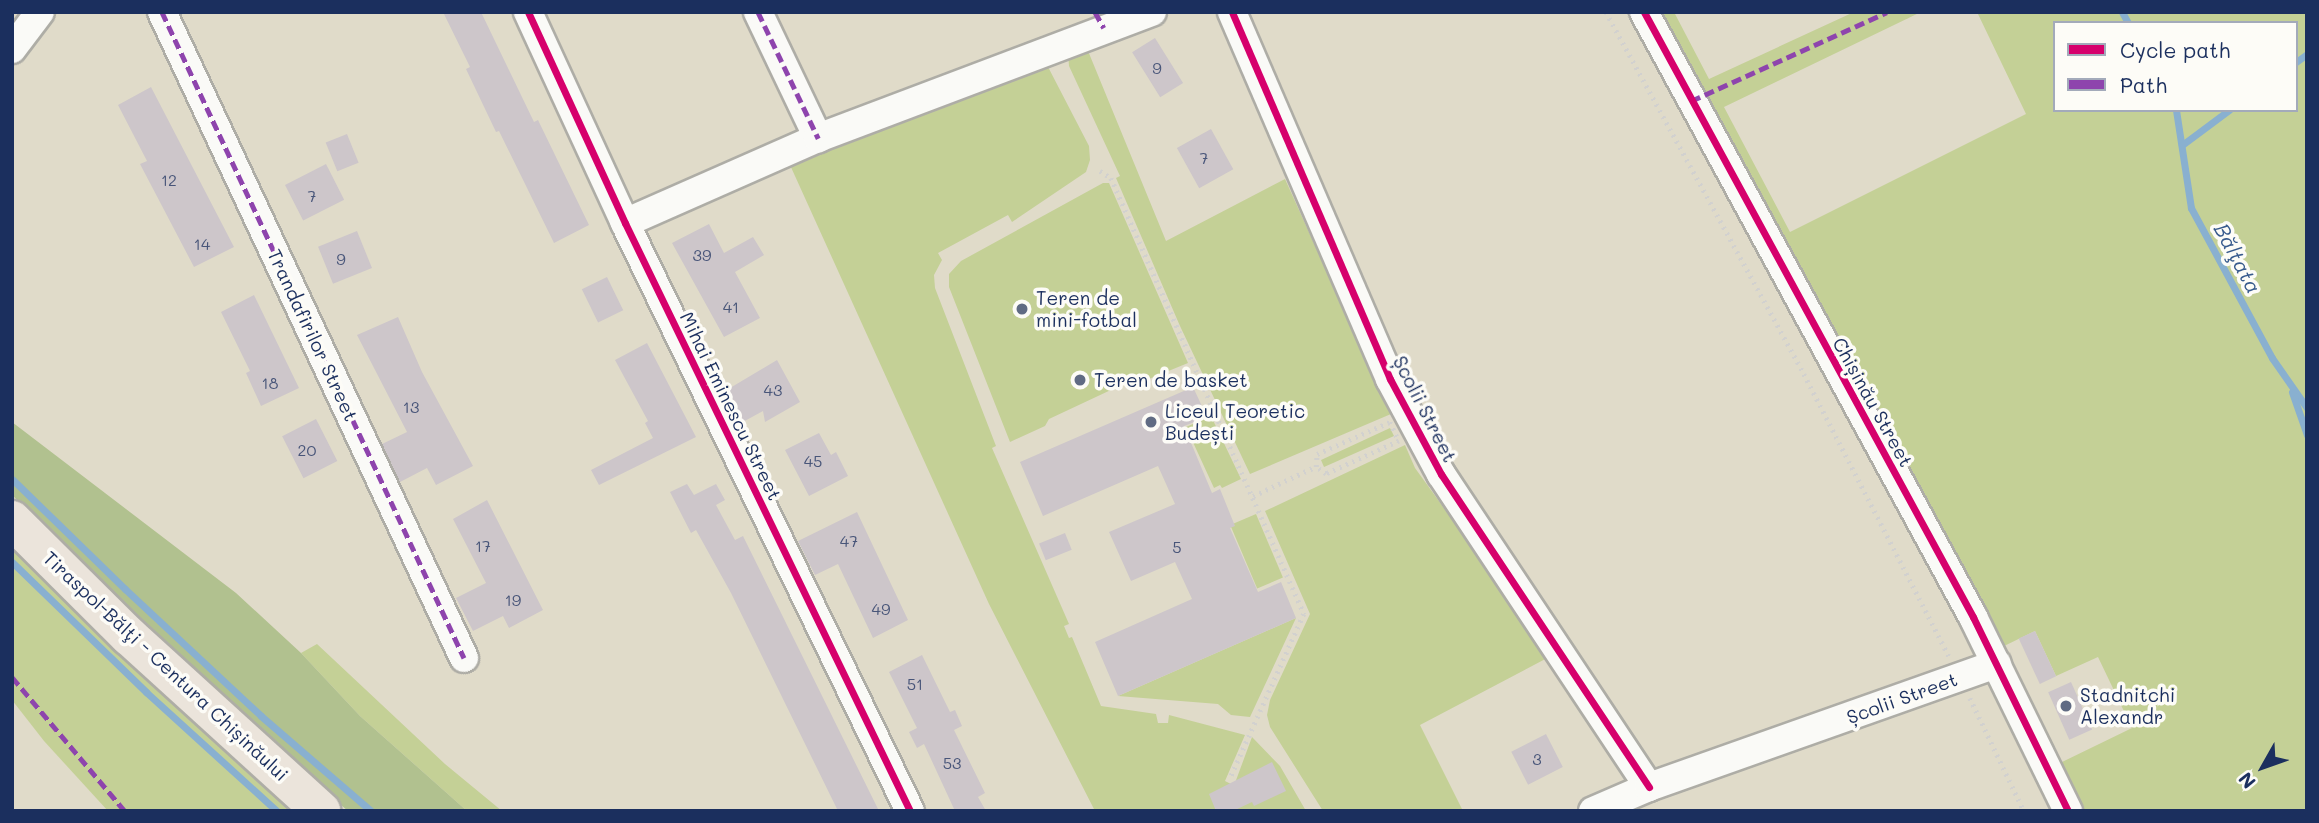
<!DOCTYPE html>
<meta charset="utf-8">
<style>
body{margin:0}
#map{position:relative;width:2319px;height:823px;overflow:hidden;background:#e0dbc9;font-family:Mali,sans-serif}
div>[style]{position:absolute}
[style*='--x']{left:calc(var(--x)*1px);top:calc(var(--y)*1px);width:calc(var(--w)*1px);rotate:calc(var(--a)*1deg)}
.green>*{inset:0;background:#c4d096;transform-origin:0 0}
.forest>*{inset:0;background:#b1c18f}
.stream>*{height:7px;margin:-3.5px;padding:0 3.5px;transform-origin:3.5px;border-radius:3.5px;background:#89b0d0}
.building>*{inset:0;background:#cdc6ca;transform-origin:0 0}
.path>*{height:4.5px;margin-top:-2.25px;transform-origin:0;background:repeating-linear-gradient(90deg,#d2d1cf 0 2px,transparent 0 7px)}
.roads{filter:drop-shadow(2px 0 #aeada6) drop-shadow(-2px 0 #aeada6) drop-shadow(0 2px #aeada6) drop-shadow(0 -2px #aeada6)}
.minor>*{height:28px;margin:-14px;padding:0 14px;transform-origin:14px;border-radius:14px;background:#fafaf7}
.highway>*{height:38px;margin:-19px;padding:0 19px;transform-origin:19px;border-radius:19px;background:#ebe4db}
.quiet>*{height:5px;margin-top:-2.5px;transform-origin:0;background:repeating-linear-gradient(90deg,#8e44ad 0 10px,transparent 0 15px)}
.cycleway>*{height:7px;margin:-3.5px;padding:0 3.5px;transform-origin:3.5px;border-radius:3.5px;background:#d6006c}
.dots>*{width:19px;height:19px;translate:-50% -50%;box-sizing:border-box;border:4px solid #fdfcf7;border-radius:50%}
span{translate:-50% -50%;white-space:nowrap;text-align:center;line-height:1.15;-webkit-text-stroke:7px #fdfcf7;paint-order:stroke}
.number-label{font-size:16px;color:#485579}
.number-label span{-webkit-text-stroke-width:0}
.poi-label{font-size:19px;color:#1b2f5e}
.left{translate:0 -50%;text-align:left}
.street-label{font-size:19px;color:#1b2f5e}
.water-label{font-size:21px;color:#385b8d;font-style:italic}
.frame{position:absolute;inset:0;border:14px solid #1b2f5e;pointer-events:none}
.legend{position:absolute;left:2053px;top:21px;width:245px;height:91px;box-sizing:border-box;background:#fdfcf7;border:2px solid #a3aaba;margin:0;padding:9px 12px;list-style:none;font-size:21px;color:#1b2f5e}
.legend li{display:flex;align-items:center;gap:14px;height:35px}
.legend b{width:35px;border:2px solid #a3aaba}
.north{position:absolute;left:2228px;top:732px;width:70px;height:70px;-webkit-text-stroke:5px #fdfcf7;paint-order:stroke;rotate:230deg;font-size:19px;font-weight:700;line-height:28px;text-align:center;color:#1b2f5e}
.north::after{content:'';display:block;margin:auto;width:24px;height:32px;background:#1b2f5e;clip-path:polygon(50% 0,100% 100%,50% 72%,0 100%)}
</style>
<div id="map">
<div class="green">
<div style="clip-path:polygon(evenodd,1660px 12px,1674px 12px,1709px 79px,1854px 12px,1921px 12px,1724px 107px,1790px 232px,2026px 114px,1977px 12px,2307px 12px,2307px 811px,2083px 811px,2060px 763px,2132px 728px,2098px 657px,2056px 676px,2035px 631px,2002px 647px,1660px 12px,2055px 23px,2296px 23px,2296px 110px,2055px 110px,2055px 23px)"></div>
<div style="clip-path:polygon(1086px 46px,1166px 241px,1285px 179px,1391px 414px,1250px 474px,1180px 326px,1116px 178px,1120px 176px,1069px 66px,1068px 53px)"></div>
<div style="clip-path:polygon(1046px 63px,1089px 146px,1090px 160px,1086px 172px,1012px 222px,1008px 215px,938px 253px,942px 260px,934px 275px,935px 288px,996px 446px,992px 448px,1069px 624px,1064px 626px,1069px 638px,1072px 637px,1101px 706px,1156px 714px,1158px 723px,1168px 723px,1169px 715px,1245px 735px,1225px 781px,1231px 784px,1235px 783px,1252px 737px,1280px 766px,1306px 811px,1095px 811px,989px 604px,790px 165px)"></div>
<div style="clip-path:polygon(1103px 183px,1109px 183px,1188px 363px,1144px 381px,1130px 381px,1049px 419px,1045px 426px,1010px 442px,949px 287px,949px 274px,961px 261px)"></div>
<div style="clip-path:polygon(1211px 416px,1241px 479px,1222px 488px,1220px 485px,1214px 488px,1186px 427px)"></div>
<div style="clip-path:polygon(1390px 428px,1394px 436px,1324px 467px,1321px 460px)"></div>
<div style="clip-path:polygon(1405px 445px,1415px 468px,1551px 656px,1420px 725px,1463px 811px,1323px 811px,1270px 727px,1267px 715px,1270px 700px,1310px 614px,1265px 511px)"></div>
<div style="left:1256px;top:514px;width:69px;height:28px;rotate:67deg"></div>
<div style="clip-path:polygon(12px 538px,306px 811px,108px 811px,44px 741px,12px 700px)"></div>
<div style="clip-path:polygon(1296px 618px,1250px 717px,1231px 715px,1218px 704px,1118px 696px)"></div>
<div style="clip-path:polygon(317px 644px,445px 764px,502px 811px,467px 811px,360px 716px,301px 653px)"></div>
</div>
<div class="forest">
<div style="clip-path:polygon(12px 422px,236px 593px,301px 653px,360px 716px,467px 811px,348px 811px,262px 737px,12px 495px)"></div>
</div>
<div class="stream">
<div style="--x:2122;--y:12;--w:13;--a:61"></div>
<div style="--x:2296;--y:62;--w:14;--a:-36"></div>
<div style="--x:2176;--y:110;--w:99;--a:81.3"></div>
<div style="--x:2191;--y:208;--w:170;--a:61.6"></div>
<div style="--x:2272;--y:358;--w:61;--a:55"></div>
<div style="--x:2182;--y:145;--w:59;--a:-36.7"></div>
<div style="--x:2292;--y:392;--w:46;--a:70.8"></div>
<div style="--x:12;--y:479;--w:158;--a:44.2"></div>
<div style="--x:125;--y:589;--w:186;--a:43"></div>
<div style="--x:261;--y:716;--w:145;--a:40.8"></div>
<div style="--x:12;--y:562;--w:187;--a:44.1"></div>
<div style="--x:146;--y:692;--w:177;--a:42.3"></div>
</div>
<div class="building">
<div style="clip-path:polygon(443px 12px,481px 12px,534px 122px,538px 120px,589px 225px,554px 243px,499px 131px,496px 132px,466px 69px,470px 67px)"></div>
<div style="left:1155px;top:38px;width:53px;height:27px;rotate:58deg"></div>
<div style="clip-path:polygon(151px 87px,234px 247px,194px 267px,140px 164px,147px 161px,118px 105px)"></div>
<div style="left:1211px;top:129px;width:46px;height:39px;rotate:61deg"></div>
<div style="left:347px;top:134px;width:31px;height:23px;rotate:68deg"></div>
<div style="left:326px;top:164px;width:40px;height:46px;rotate:63deg"></div>
<div style="clip-path:polygon(709px 224px,724px 253px,753px 237px,764px 255px,735px 272px,760px 318px,724px 337px,672px 243px)"></div>
<div style="left:357px;top:231px;width:40px;height:42px;rotate:68deg"></div>
<div style="left:607px;top:277px;width:37px;height:28px;rotate:64deg"></div>
<div style="clip-path:polygon(254px 295px,299px 388px,261px 406px,246px 373px,250px 371px,221px 312px)"></div>
<div style="clip-path:polygon(398px 317px,422px 372px,473px 466px,436px 485px,427px 468px,400px 482px,382px 444px,407px 432px,357px 335px)"></div>
<div style="clip-path:polygon(647px 343px,696px 437px,599px 485px,591px 470px,653px 438px,645px 423px,648px 421px,615px 360px)"></div>
<div style="clip-path:polygon(777px 360px,800px 402px,765px 422px,763px 411px,741px 423px,725px 391px)"></div>
<div style="clip-path:polygon(1193px 387px,1207px 417px,1184px 426px,1212px 493px,1220px 489px,1235px 526px,1230px 528px,1258px 592px,1281px 582px,1296px 618px,1118px 696px,1095px 642px,1192px 599px,1175px 562px,1131px 581px,1109px 532px,1175px 504px,1158px 466px,1043px 516px,1020px 462px)"></div>
<div style="left:316px;top:419px;width:47px;height:38px;rotate:63deg"></div>
<div style="clip-path:polygon(819px 433px,831px 455px,836px 452px,848px 476px,809px 496px,785px 450px)"></div>
<div style="clip-path:polygon(687px 484px,694px 495px,716px 484px,725px 500px,716px 505px,735px 540px,743px 536px,879px 811px,838px 811px,731px 593px,696px 530px,691px 533px,670px 492px)"></div>
<div style="clip-path:polygon(487px 500px,543px 610px,509px 628px,503px 616px,473px 631px,456px 598px,486px 583px,453px 519px)"></div>
<div style="clip-path:polygon(857px 512px,908px 620px,873px 638px,838px 564px,815px 575px,798px 541px)"></div>
<div style="left:1065px;top:533px;width:18px;height:28px;rotate:68deg"></div>
<div style="left:2035px;top:631px;width:50px;height:18px;rotate:65deg"></div>
<div style="clip-path:polygon(922px 655px,950px 712px,955px 710px,962px 726px,954px 730px,985px 793px,978px 797px,986px 811px,955px 811px,924px 744px,917px 748px,909px 732px,917px 728px,889px 672px)"></div>
<div style="left:2071px;top:682px;width:52px;height:25px;rotate:66deg"></div>
<div style="left:1546px;top:734px;width:37px;height:39px;rotate:63deg"></div>
<div style="clip-path:polygon(1272px 762px,1286px 791px,1254px 806px,1252px 802px,1233px 811px,1216px 811px,1209px 794px)"></div>
</div>
<div class="path">
<div style="--x:1606;--y:12;--w:413;--a:61.3"></div>
<div style="--x:1804;--y:374;--w:317;--a:62.8"></div>
<div style="--x:1100;--y:171;--w:13;--a:32"></div>
<div style="--x:1111;--y:178;--w:477;--a:66.1"></div>
<div style="--x:1304;--y:614;--w:181;--a:114.2"></div>
<div style="--x:1390;--y:422;--w:21;--a:65"></div>
<div style="--x:1399;--y:441;--w:80;--a:155.7"></div>
<div style="--x:1326;--y:474;--w:12;--a:-145"></div>
<div style="--x:1316;--y:467;--w:13;--a:-86"></div>
<div style="--x:1317;--y:454;--w:80;--a:-23.7"></div>
<div style="--x:1253;--y:496;--w:68;--a:-25.1"></div>
<div style="--x:1970;--y:698;--w:125;--a:64.5"></div>
</div>
<div class="roads">
<div class="minor">
<div style="--x:162;--y:12;--w:713;--a:64.94"></div>
<div style="--x:528;--y:12;--w:232;--a:65.3"></div>
<div style="--x:625;--y:223;--w:653;--a:64.14"></div>
<div style="--x:758;--y:12;--w:140;--a:64.5"></div>
<div style="--x:1232;--y:12;--w:400;--a:66.7"></div>
<div style="--x:1390;--y:379;--w:108;--a:61.8"></div>
<div style="--x:1441;--y:474;--w:376;--a:56.4"></div>
<div style="--x:1644;--y:12;--w:689;--a:61.46"></div>
<div style="--x:1973;--y:617;--w:216;--a:63.9"></div>
<div style="--x:12;--y:49;--w:46;--a:-52.9"></div>
<div style="--x:625;--y:223;--w:211;--a:-23.8"></div>
<div style="--x:818;--y:138;--w:357;--a:-20.7"></div>
<div style="--x:1593;--y:811;--w:61;--a:-23.2"></div>
<div style="--x:1649;--y:787;--w:369;--a:-19.5"></div>
</div>
<div class="highway">
<div style="--x:12;--y:520;--w:165;--a:44.8"></div>
<div style="--x:129;--y:636;--w:260;--a:42.3"></div>
</div>
</div>
<div class="quiet">
<div style="--x:162;--y:12;--w:713;--a:64.94"></div>
<div style="--x:758;--y:12;--w:140;--a:64.5"></div>
<div style="--x:1095;--y:12;--w:18;--a:61"></div>
<div style="--x:1691;--y:101;--w:215;--a:-24.4"></div>
<div style="--x:12;--y:677;--w:175;--a:49.9"></div>
</div>
<div class="cycleway">
<div style="--x:528;--y:12;--w:232;--a:65.3"></div>
<div style="--x:625;--y:223;--w:653;--a:64.14"></div>
<div style="--x:1232;--y:12;--w:400;--a:66.7"></div>
<div style="--x:1390;--y:379;--w:108;--a:61.8"></div>
<div style="--x:1441;--y:474;--w:376;--a:56.4"></div>
<div style="--x:1644;--y:12;--w:689;--a:61.46"></div>
<div style="--x:1973;--y:617;--w:216;--a:63.9"></div>
</div>
<div class="dots">
<div style="left:1022px;top:309px;background:#606b83"></div>
<div style="left:1080px;top:380px;background:#606b83"></div>
<div style="left:1151px;top:422px;background:#606b83"></div>
<div style="left:2066px;top:706px;background:#606b83"></div>
</div>
<div class="number-label">
<span style="left:1157px;top:68px">9</span>
<span style="left:1204px;top:158px">7</span>
<span style="left:169px;top:180px">12</span>
<span style="left:312px;top:196px">7</span>
<span style="left:202px;top:244px">14</span>
<span style="left:702px;top:255px">39</span>
<span style="left:341px;top:259px">9</span>
<span style="left:731px;top:307px">41</span>
<span style="left:270px;top:383px">18</span>
<span style="left:773px;top:390px">43</span>
<span style="left:411px;top:407px">13</span>
<span style="left:307px;top:450px">20</span>
<span style="left:813px;top:461px">45</span>
<span style="left:849px;top:541px">47</span>
<span style="left:483px;top:546px">17</span>
<span style="left:1177px;top:547px">5</span>
<span style="left:513px;top:600px">19</span>
<span style="left:881px;top:609px">49</span>
<span style="left:915px;top:684px">51</span>
<span style="left:1537px;top:759px">3</span>
<span style="left:952px;top:763px">53</span>
</div>
<div class="poi-label">
<span class="left" style="left:1036px;top:309px">Teren de<br>mini-fotbal</span>
<span class="left" style="left:1094px;top:380px">Teren de basket</span>
<span class="left" style="left:1165px;top:422px">Liceul Teoretic<br>Budești</span>
<span class="left" style="left:2080px;top:706px">Stadnitchi<br>Alexandr</span>
</div>
<div class="street-label">
<span style="left:313px;top:335px;rotate:65deg">Trandafirilor Street</span>
<span style="left:1873px;top:402px;rotate:61deg">Chișinău Street</span>
<span style="left:731px;top:406px;rotate:64deg">Mihai Eminescu Street</span>
<span style="left:1425px;top:409px;rotate:63deg">Școlii Street</span>
<span style="left:166px;top:666px;rotate:43deg">Tiraspol-Bălţi - Centura Chișinăului</span>
<span style="left:1902px;top:698px;rotate:-20deg">Școlii Street</span>
</div>
<div class="water-label">
<span style="left:2238px;top:258px;rotate:62deg">Bălţata</span>
</div>
<div class="frame"></div>
<ul class="legend">
<li><b style="height:9px;background:#d6006c"></b>Cycle path</li>
<li><b style="height:9px;background:#8e44ad"></b>Path</li>
</ul>
<div class="north">N</div>
</div>
